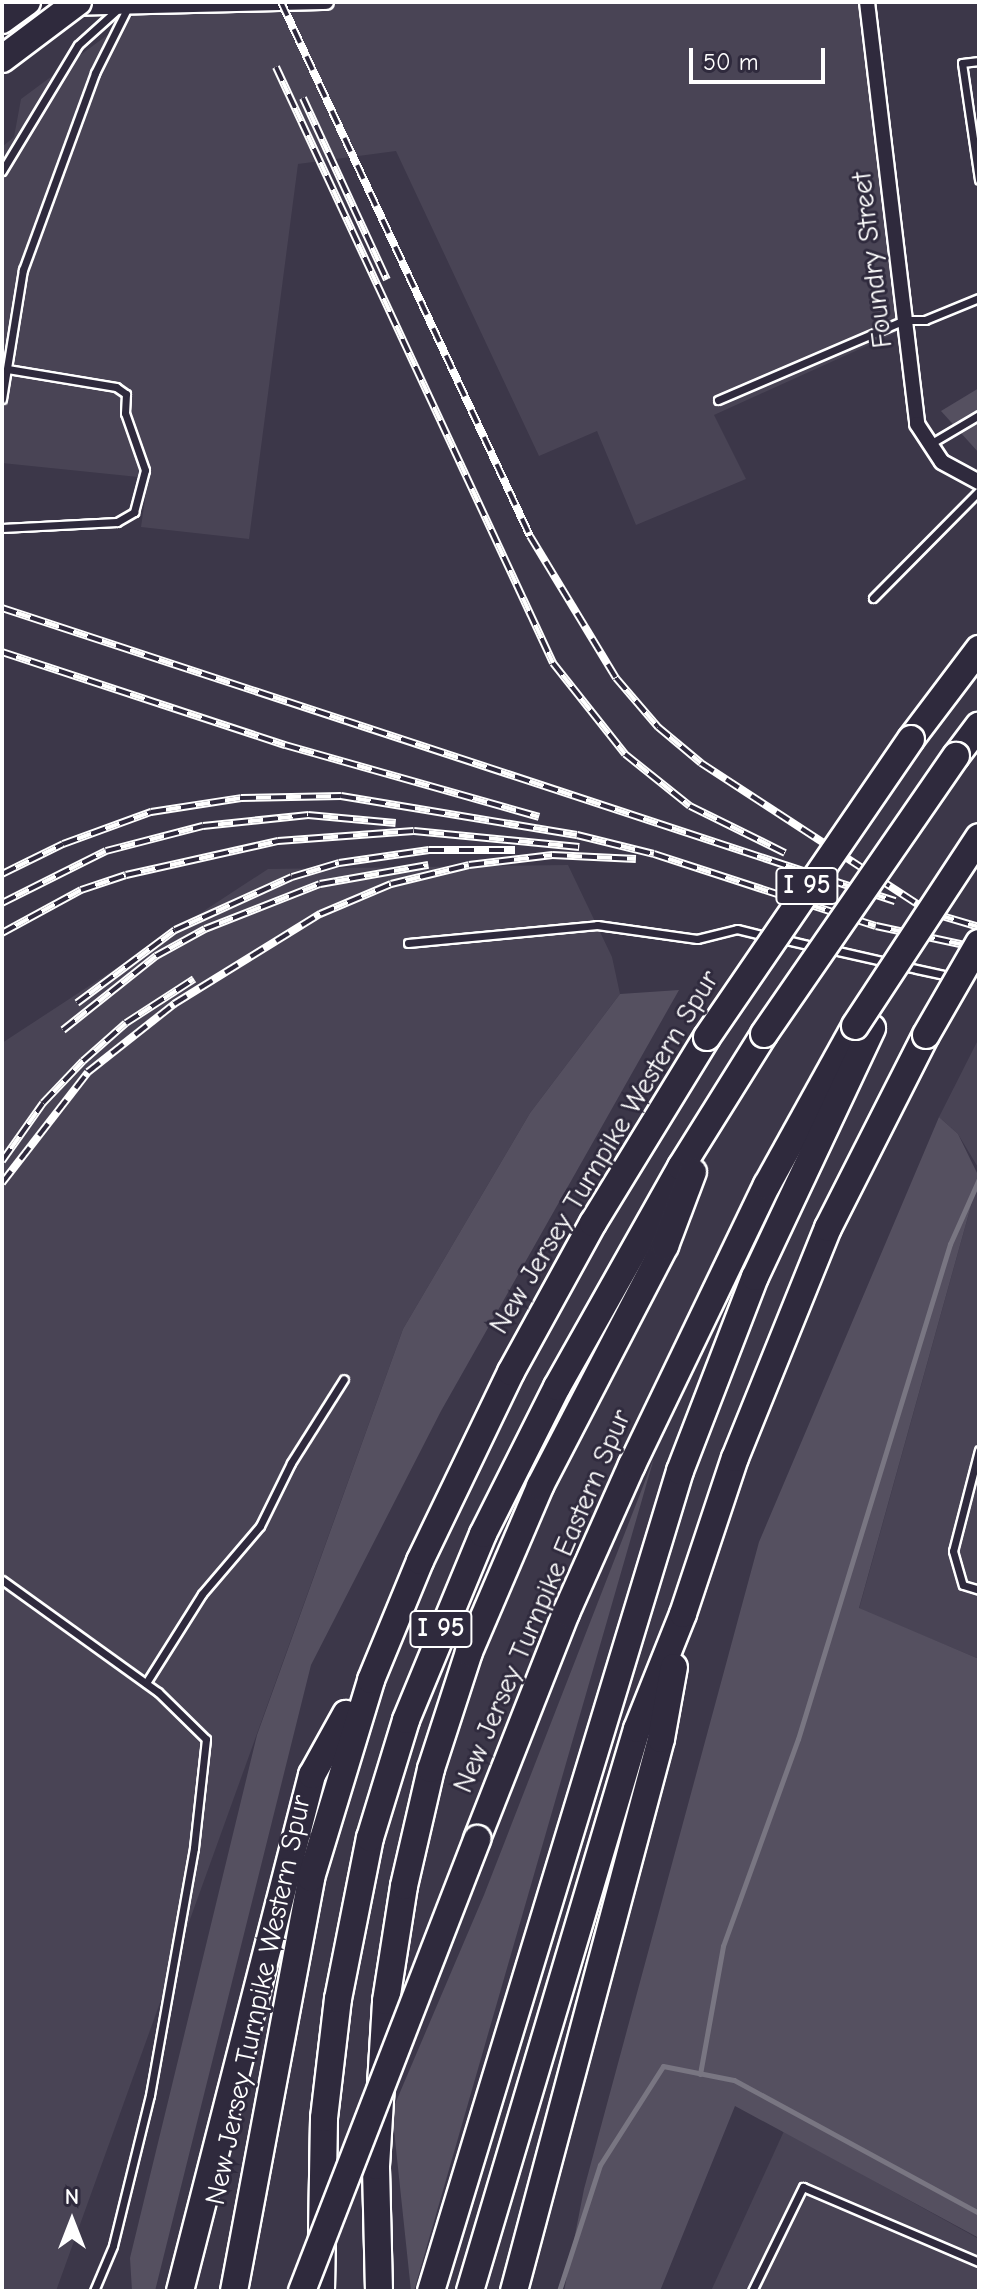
<!DOCTYPE html>
<style>
body{margin:0}
#map{position:relative;width:981px;height:2293px;overflow:hidden;background:#3c3749;font-family:"Comic Neue",sans-serif}
div>[style]{position:absolute}
[style*='--x']{left:calc(var(--x)*1px);top:calc(var(--y)*1px);width:calc(var(--w)*1px);rotate:calc(var(--a)*1deg)}
.built>*{inset:0;background:#494455}
.green>*{inset:0;background:#555060}
.stream>*{height:5px;margin:-2.5px;padding:0 2.5px;transform-origin:2.5px;border-radius:2.5px;background:#797682}
.roads{filter:drop-shadow(2px 0 #fff) drop-shadow(-2px 0 #fff) drop-shadow(0 2px #fff) drop-shadow(0 -2px #fff)}
.service>*{height:7px;margin:-3.5px;padding:0 3.5px;transform-origin:3.5px;border-radius:3.5px;background:#2f2a3d}
.minor>*{height:14px;margin:-7px;padding:0 7px;transform-origin:7px;border-radius:7px;background:#2f2a3d}
.motorway>*{height:26px;margin:-13px;padding:0 13px;transform-origin:13px;border-radius:13px;background:#2f2a3d}
.rail>*{height:8px;margin-top:-4px;transform-origin:0;background:repeating-linear-gradient(90deg,#2f2a3d 0 15px,#fff 0 30px);box-sizing:border-box;border-block:2px solid #fff}
.bridges{filter:drop-shadow(2px 0 #fff) drop-shadow(-2px 0 #fff) drop-shadow(0 2px #fff) drop-shadow(0 -2px #fff)}
.motorway-bridge>*{height:26px;margin:-13px;padding:0 13px;transform-origin:13px;border-radius:13px;background:#2f2a3d}
span{translate:-50% -50%;white-space:nowrap;text-align:center;line-height:1.15;-webkit-text-stroke:6px #2f2a3d;paint-order:stroke}
.shield-label span{padding:2px 6px;background:#2f2a3d;border:2px solid;border-radius:6px;-webkit-text-stroke-width:0}
.shield-label{font-size:26px;color:#fff;font-weight:700}
.street-label{font-size:28px;color:#fff}
.frame{position:absolute;inset:0;border:4px solid #fff;pointer-events:none}
.north{position:absolute;left:32px;top:2181px;width:80px;height:80px;-webkit-text-stroke:6px #2f2a3d;paint-order:stroke;rotate:0deg;font-size:22px;font-weight:700;line-height:32px;text-align:center;color:#fff}
.north::after{content:'';display:block;margin:auto;width:28px;height:36px;background:#fff;clip-path:polygon(50% 0,100% 100%,50% 72%,0 100%)}
.scale{position:absolute;left:689px;top:48px;width:136px;height:36px;box-sizing:border-box;border:4px solid #fff;border-top:0;padding-left:10px;font-size:24px;line-height:28px;white-space:nowrap;color:#fff;-webkit-text-stroke:6px #2f2a3d;paint-order:stroke}
</style>
<div id="map">
<div class="built">
<div style="clip-path:polygon(152px 2px,865px 2px,904px 329px,714px 415px,746px 479px,636px 525px,597px 431px,539px 456px,396px 151px,298px 164px,249px 539px,141px 527px,148px 478px,2px 463px,2px 147px,14px 137px,21px 99px)"></div>
<div style="clip-path:polygon(568px 865px,612px 957px,620px 994px,530px 1113px,403px 1329px,56px 2291px,2px 2291px,2px 1043px,268px 869px)"></div>
<div style="clip-path:polygon(979px 1038px,979px 1169px,958px 1134px,939px 1117px)"></div>
<div style="clip-path:polygon(979px 1177px,979px 1659px,859px 1609px)"></div>
<div style="clip-path:polygon(784px 2131px,979px 2239px,979px 2291px,711px 2291px)"></div>
</div>
<div class="green">
<div style="clip-path:polygon(979px 388px,979px 453px,941px 411px)"></div>
<div style="clip-path:polygon(679px 990px,441px 1411px,311px 1665px,155px 2291px,132px 2291px,130px 2258px,257px 1735px,403px 1329px,530px 1113px,620px 994px)"></div>
<div style="clip-path:polygon(939px 1117px,958px 1134px,979px 1177px,859px 1608px,979px 1659px,979px 2238px,735px 2106px,660px 2291px,564px 2291px,584px 2189px,759px 1542px)"></div>
<div style="clip-path:polygon(654px 1458px,414px 2291px,411px 2291px,392px 2111px,484px 1895px)"></div>
</div>
<div class="stream">
<div style="--x:700;--y:2074;--w:130;--a:-79.8"></div>
<div style="--x:723;--y:1946;--w:220;--a:-70.1"></div>
<div style="--x:798;--y:1739;--w:518;--a:-72.93"></div>
<div style="--x:950;--y:1244;--w:71;--a:-66"></div>
<div style="--x:559;--y:2291;--w:133;--a:-72"></div>
<div style="--x:600;--y:2165;--w:117;--a:-57.5"></div>
<div style="--x:663;--y:2066;--w:72;--a:11.2"></div>
<div style="--x:734;--y:2080;--w:279;--a:28.5"></div>
</div>
<div class="roads">
<div class="service">
<div style="--x:979;--y:61;--w:17;--a:173"></div>
<div style="--x:962;--y:63;--w:118;--a:81.7"></div>
<div style="--x:2;--y:171;--w:147;--a:-58.9"></div>
<div style="--x:78;--y:45;--w:54;--a:-42"></div>
<div style="--x:2;--y:399;--w:131;--a:-80.8"></div>
<div style="--x:23;--y:270;--w:210;--a:-69.9"></div>
<div style="--x:95;--y:73;--w:74;--a:-63.4"></div>
<div style="--x:718;--y:400;--w:203;--a:-23.2"></div>
<div style="--x:905;--y:320;--w:20;--a:0"></div>
<div style="--x:925;--y:320;--w:58;--a:-22.2"></div>
<div style="--x:930;--y:444;--w:57;--a:-30.6"></div>
<div style="--x:2;--y:528;--w:115;--a:-3"></div>
<div style="--x:117;--y:522;--w:20;--a:-30"></div>
<div style="--x:134;--y:512;--w:43;--a:-75.3"></div>
<div style="--x:145;--y:470;--w:60;--a:-109.3"></div>
<div style="--x:125;--y:413;--w:19;--a:-87"></div>
<div style="--x:126;--y:394;--w:12;--a:-145"></div>
<div style="--x:116;--y:387;--w:110;--a:-170.6"></div>
<div style="--x:873;--y:598;--w:151;--a:-45.3"></div>
<div style="--x:782;--y:939;--w:36;--a:13"></div>
<div style="--x:408;--y:943;--w:190;--a:-5.4"></div>
<div style="--x:597;--y:925;--w:101;--a:8"></div>
<div style="--x:697;--y:939;--w:41;--a:-14"></div>
<div style="--x:737;--y:929;--w:34;--a:14"></div>
<div style="--x:829;--y:949;--w:64;--a:12.7"></div>
<div style="--x:903;--y:966;--w:51;--a:12.4"></div>
<div style="--x:979;--y:1450;--w:104;--a:104.4"></div>
<div style="--x:953;--y:1551;--w:35;--a:74"></div>
<div style="--x:963;--y:1585;--w:17;--a:17"></div>
<div style="--x:2;--y:1580;--w:192;--a:35.7"></div>
<div style="--x:158;--y:1692;--w:67;--a:44.4"></div>
<div style="--x:206;--y:1739;--w:110;--a:96.3"></div>
<div style="--x:194;--y:1848;--w:251;--a:100.1"></div>
<div style="--x:150;--y:2095;--w:155;--a:103.8"></div>
<div style="--x:113;--y:2246;--w:49;--a:112.9"></div>
<div style="--x:146;--y:1683;--w:105;--a:-57.8"></div>
<div style="--x:202;--y:1594;--w:89;--a:-49.5"></div>
<div style="--x:260;--y:1526;--w:70;--a:-63.8"></div>
<div style="--x:291;--y:1463;--w:99;--a:-57.8"></div>
<div style="--x:752;--y:2291;--w:116;--a:-63.9"></div>
<div style="--x:803;--y:2187;--w:191;--a:23.1"></div>
</div>
<div class="minor">
<div style="--x:867;--y:2;--w:425;--a:83.2"></div>
<div style="--x:917;--y:424;--w:45;--a:56.7"></div>
<div style="--x:942;--y:462;--w:42;--a:28.4"></div>
<div style="--x:18;--y:9;--w:308;--a:-1.3"></div>
</div>
<div class="motorway">
<div style="--x:911;--y:739;--w:113;--a:-52.9"></div>
<div style="--x:956;--y:756;--w:38;--a:-53"></div>
<div style="--x:477;--y:1839;--w:243;--a:-68.5"></div>
<div style="--x:566;--y:1613;--w:162;--a:-66"></div>
<div style="--x:632;--y:1465;--w:311;--a:-64.3"></div>
<div style="--x:767;--y:1185;--w:182;--a:-61"></div>
<div style="--x:180;--y:2291;--w:533;--a:-75.65"></div>
<div style="--x:312;--y:1775;--w:70;--a:-60.9"></div>
<div style="--x:234;--y:2291;--w:420;--a:-79.4"></div>
<div style="--x:311;--y:1878;--w:207;--a:-73.1"></div>
<div style="--x:371;--y:1680;--w:129;--a:-67.6"></div>
<div style="--x:420;--y:1561;--w:210;--a:-64.3"></div>
<div style="--x:511;--y:1372;--w:170;--a:-61.2"></div>
<div style="--x:593;--y:1223;--w:218;--a:-58.5"></div>
<div style="--x:321;--y:2291;--w:173;--a:-89"></div>
<div style="--x:324;--y:2118;--w:120;--a:-83.3"></div>
<div style="--x:338;--y:1999;--w:164;--a:-78.8"></div>
<div style="--x:370;--y:1838;--w:123;--a:-73"></div>
<div style="--x:406;--y:1720;--w:201;--a:-67.5"></div>
<div style="--x:483;--y:1534;--w:165;--a:-63.3"></div>
<div style="--x:557;--y:1387;--w:253;--a:-60.6"></div>
<div style="--x:681;--y:1167;--w:157;--a:-58"></div>
<div style="--x:379;--y:2291;--w:125;--a:-91.4"></div>
<div style="--x:376;--y:2166;--w:165;--a:-86.5"></div>
<div style="--x:386;--y:2001;--w:116;--a:-81.1"></div>
<div style="--x:404;--y:1886;--w:120;--a:-77"></div>
<div style="--x:431;--y:1769;--w:123;--a:-72"></div>
<div style="--x:469;--y:1652;--w:181;--a:-66.8"></div>
<div style="--x:540;--y:1486;--w:271;--a:-62.5"></div>
<div style="--x:665;--y:1246;--w:79;--a:-69.3"></div>
<div style="--x:431;--y:2291;--w:857;--a:-73.11"></div>
<div style="--x:680;--y:1471;--w:208;--a:-68.9"></div>
<div style="--x:755;--y:1277;--w:275;--a:-64.8"></div>
<div style="--x:470;--y:2291;--w:586;--a:-73.45"></div>
<div style="--x:637;--y:1729;--w:124;--a:-68.2"></div>
<div style="--x:683;--y:1614;--w:164;--a:-71.6"></div>
<div style="--x:735;--y:1458;--w:248;--a:-68"></div>
<div style="--x:828;--y:1228;--w:216;--a:-63.1"></div>
<div style="--x:514;--y:2291;--w:571;--a:-75.09"></div>
<div style="--x:661;--y:1739;--w:73;--a:-79.8"></div>
</div>
</div>
<div class="rail">
<div style="--x:281;--y:2;--w:589;--a:65"></div>
<div style="--x:530;--y:536;--w:166;--a:58.8"></div>
<div style="--x:616;--y:678;--w:65;--a:49.4"></div>
<div style="--x:658;--y:727;--w:56;--a:39.9"></div>
<div style="--x:701;--y:763;--w:277;--a:33.1"></div>
<div style="--x:276;--y:67;--w:657;--a:65.07"></div>
<div style="--x:553;--y:663;--w:116;--a:51.6"></div>
<div style="--x:625;--y:754;--w:83;--a:38.7"></div>
<div style="--x:690;--y:806;--w:106;--a:26.3"></div>
<div style="--x:303;--y:98;--w:200;--a:65.2"></div>
<div style="--x:2;--y:608;--w:940;--a:18.17"></div>
<div style="--x:2;--y:652;--w:298;--a:18.2"></div>
<div style="--x:285;--y:745;--w:264;--a:15.8"></div>
<div style="--x:2;--y:874;--w:68;--a:-26.2"></div>
<div style="--x:63;--y:844;--w:94;--a:-20"></div>
<div style="--x:151;--y:812;--w:91;--a:-8.8"></div>
<div style="--x:241;--y:798;--w:100;--a:-1.1"></div>
<div style="--x:341;--y:796;--w:239;--a:9.4"></div>
<div style="--x:577;--y:835;--w:79;--a:13.9"></div>
<div style="--x:654;--y:854;--w:233;--a:18"></div>
<div style="--x:876;--y:926;--w:105;--a:12.1"></div>
<div style="--x:2;--y:903;--w:116;--a:-26.6"></div>
<div style="--x:106;--y:851;--w:100;--a:-14.5"></div>
<div style="--x:203;--y:826;--w:106;--a:-6"></div>
<div style="--x:308;--y:815;--w:88;--a:5.2"></div>
<div style="--x:925;--y:911;--w:56;--a:16.5"></div>
<div style="--x:2;--y:933;--w:90;--a:-28.6"></div>
<div style="--x:81;--y:890;--w:47;--a:-18.4"></div>
<div style="--x:126;--y:875;--w:156;--a:-12.6"></div>
<div style="--x:278;--y:841;--w:136;--a:-4.2"></div>
<div style="--x:414;--y:831;--w:166;--a:5.5"></div>
<div style="--x:77;--y:1003;--w:122;--a:-36.7"></div>
<div style="--x:175;--y:930;--w:128;--a:-24.4"></div>
<div style="--x:292;--y:877;--w:49;--a:-16.6"></div>
<div style="--x:339;--y:863;--w:91;--a:-8.2"></div>
<div style="--x:429;--y:850;--w:86;--a:0"></div>
<div style="--x:63;--y:1030;--w:119;--a:-38.5"></div>
<div style="--x:156;--y:956;--w:56;--a:-28.9"></div>
<div style="--x:205;--y:929;--w:123;--a:-21.4"></div>
<div style="--x:320;--y:884;--w:110;--a:-10"></div>
<div style="--x:2;--y:1161;--w:71;--a:-54.7"></div>
<div style="--x:43;--y:1103;--w:58;--a:-46.4"></div>
<div style="--x:83;--y:1061;--w:57;--a:-41.5"></div>
<div style="--x:126;--y:1023;--w:81;--a:-32.9"></div>
<div style="--x:2;--y:1183;--w:140;--a:-52.2"></div>
<div style="--x:88;--y:1072;--w:110;--a:-38.3"></div>
<div style="--x:174;--y:1004;--w:172;--a:-31.7"></div>
<div style="--x:320;--y:914;--w:77;--a:-22.9"></div>
<div style="--x:391;--y:884;--w:80;--a:-13.7"></div>
<div style="--x:469;--y:865;--w:84;--a:-6.9"></div>
<div style="--x:552;--y:855;--w:84;--a:2.7"></div>
</div>
<div class="bridges">
<div class="motorway-bridge">
<div style="--x:2;--y:20;--w:31;--a:-36"></div>
<div style="--x:2;--y:59;--w:95;--a:-36.9"></div>
<div style="--x:855;--y:1026;--w:226;--a:-56.7"></div>
<div style="--x:764;--y:1034;--w:338;--a:-55.4"></div>
<div style="--x:926;--y:1035;--w:106;--a:-60.1"></div>
<div style="--x:707;--y:1037;--w:361;--a:-55.6"></div>
<div style="--x:302;--y:2291;--w:485;--a:-68.8"></div>
</div>
</div>
<div class="shield-label">
<span style="left:807px;top:886px">I 95</span>
<span style="left:441px;top:1629px">I 95</span>
</div>
<div class="street-label">
<span style="left:872px;top:260px;rotate:-97deg">Foundry Street</span>
<span style="left:604px;top:1152px;rotate:-59deg">New Jersey Turnpike Western Spur</span>
<span style="left:542px;top:1601px;rotate:-67deg">New Jersey Turnpike Eastern Spur</span>
<span style="left:258px;top:2000px;rotate:-78deg">New Jersey Turnpike Western Spur</span>
</div>
<div class="frame"></div>
<div class="north">N</div>
<div class="scale">50 m</div>
</div>
